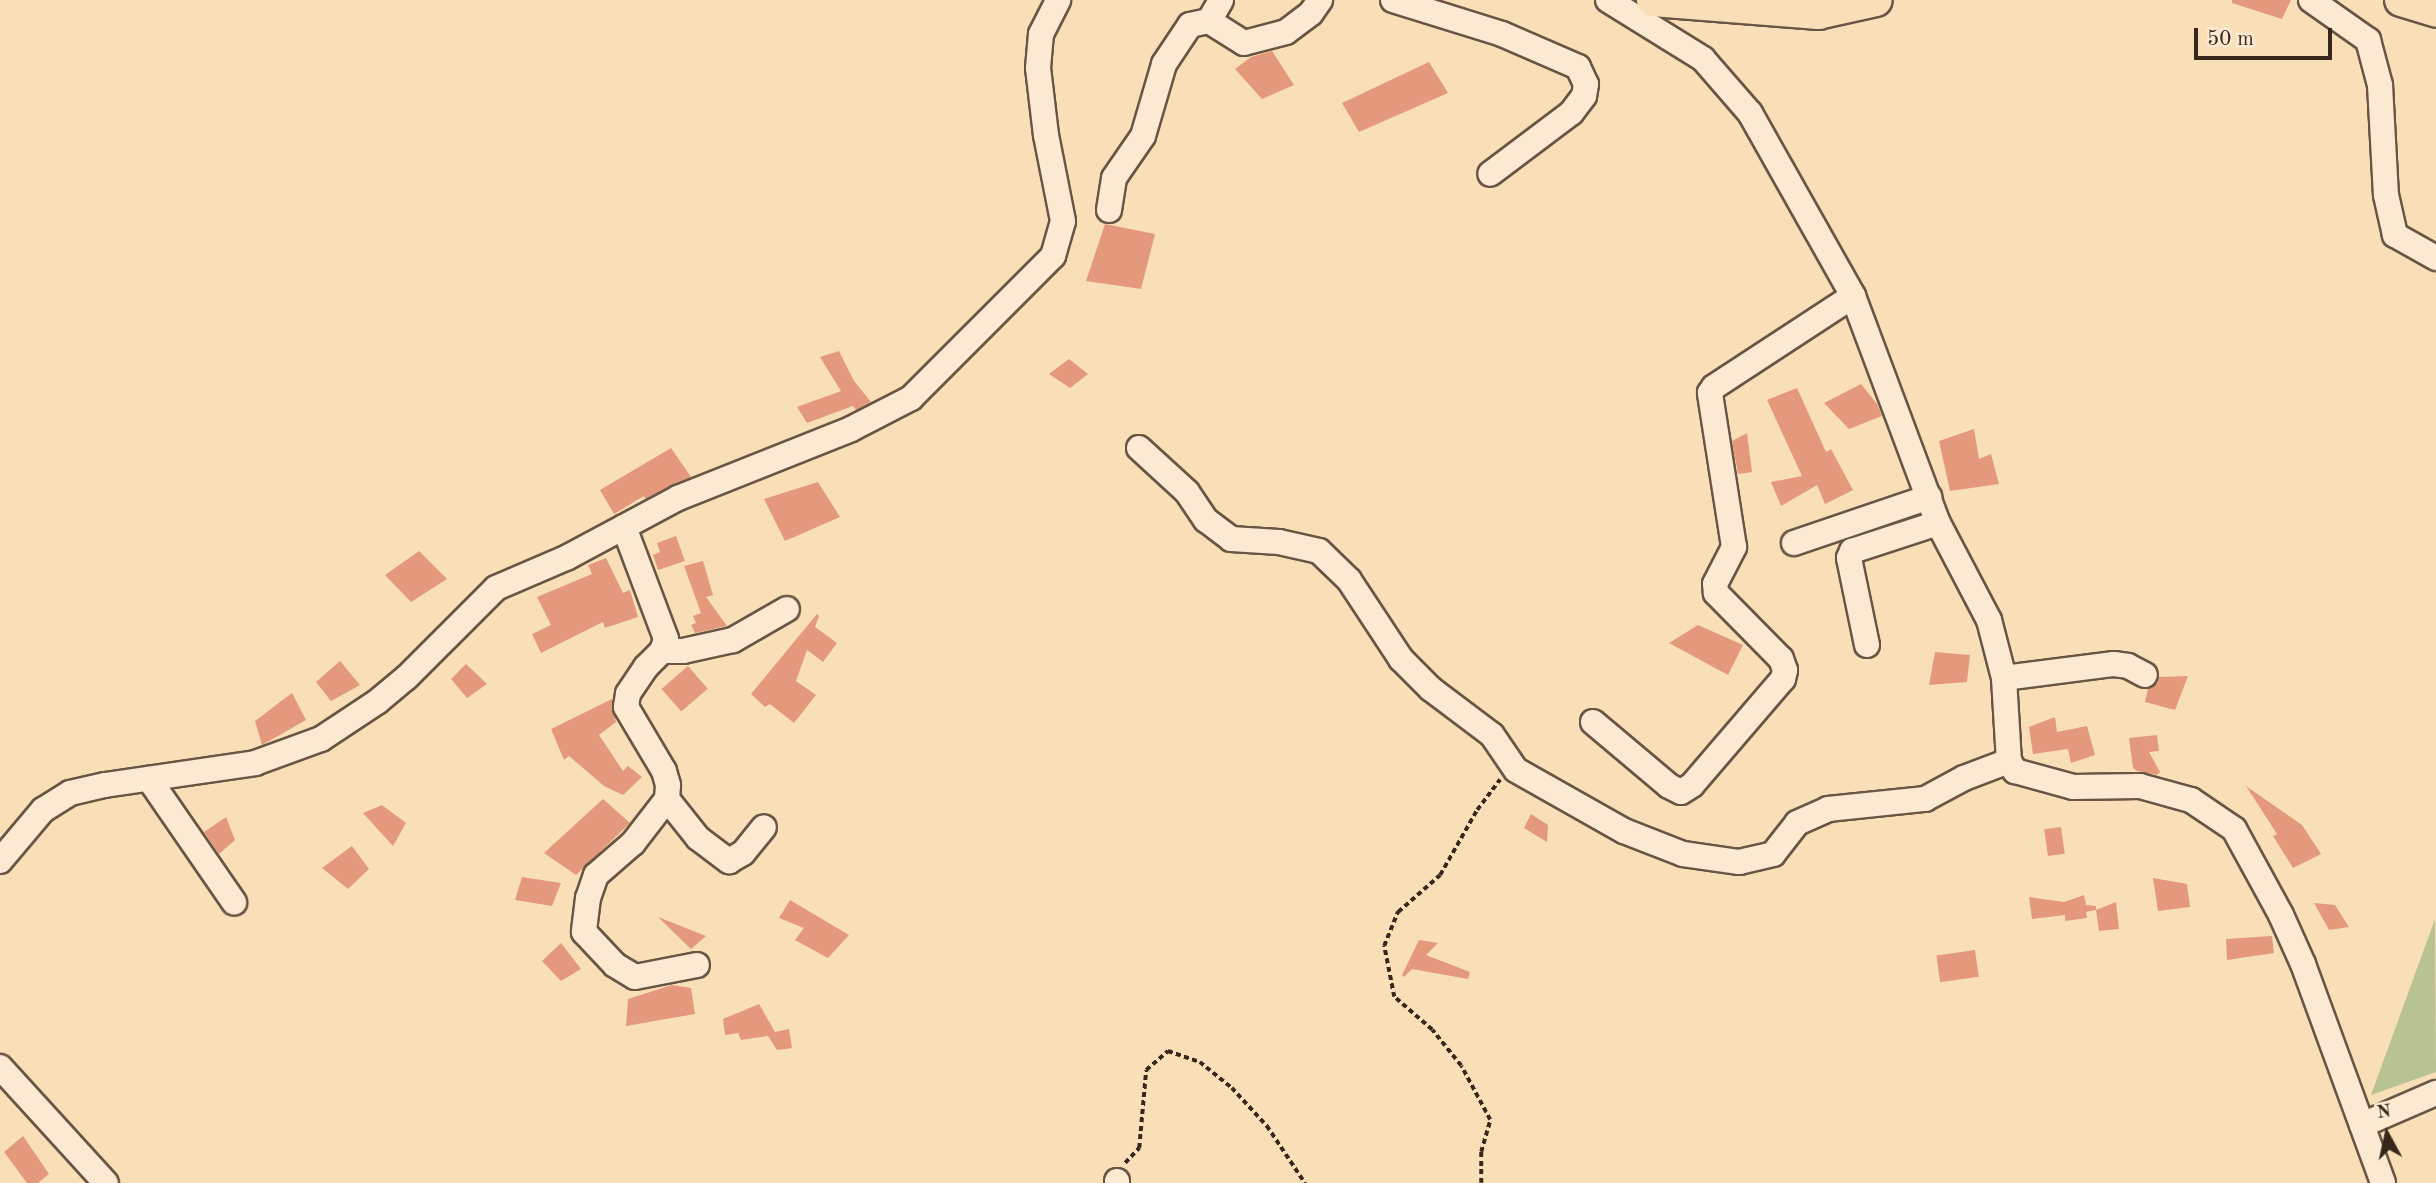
<!DOCTYPE html>
<style>
body{margin:0}
#map{position:relative;width:2436px;height:1183px;overflow:hidden;background:#f9dfb8;font-family:"Old Standard TT",serif}
div>[style]{position:absolute}
[style*='--x']{left:calc(var(--x)*1px);top:calc(var(--y)*1px);width:calc(var(--w)*1px);rotate:calc(var(--a)*1deg)}
.green>*{inset:0;background:#b8c393}
.building>*{inset:0;background:#e4997c;transform-origin:0 0}
.path>*{height:3.5px;margin-top:-1.75px;transform-origin:0;background:repeating-linear-gradient(90deg,#38271c 0 5px,transparent 0 8.5px)}
.roads{filter:drop-shadow(2px 0 #685543) drop-shadow(-2px 0 #685543) drop-shadow(0 2px #685543) drop-shadow(0 -2px #685543)}
.minor>*{height:24px;margin:-12px;padding:0 12px;transform-origin:12px;border-radius:12px;background:#fbead1}
.major>*{height:32px;margin:-16px;padding:0 16px;transform-origin:16px;border-radius:16px;background:#f9dfb8}
span{translate:-50% -50%;white-space:nowrap;text-align:center;line-height:1.15;-webkit-text-stroke:5px #fbead1;paint-order:stroke}
.north{position:absolute;left:2352px;top:1099px;width:70px;height:70px;-webkit-text-stroke:5px #fbead1;paint-order:stroke;rotate:352deg;font-size:19px;font-weight:700;line-height:28px;text-align:center;color:#38271c}
.north::after{content:'';display:block;margin:auto;width:24px;height:32px;background:#38271c;clip-path:polygon(50% 0,100% 100%,50% 72%,0 100%)}
.scale{position:absolute;left:2194px;top:28px;width:138px;height:32px;box-sizing:border-box;border:4px solid #38271c;border-top:0;padding-left:9px;font-size:21px;line-height:24px;white-space:nowrap;color:#38271c;-webkit-text-stroke:5px #fbead1;paint-order:stroke}
</style>
<div id="map">
<div class="green">
<div style="clip-path:polygon(2435px 919px,2436px 1072px,2371px 1095px)"></div>
</div>
<div class="building">
<div style="clip-path:polygon(2232px 0,2291px 0,2282px 19px,2232px 3px)"></div>
<div style="clip-path:polygon(1272px 51px,1294px 85px,1262px 99px,1235px 69px,1251px 57px)"></div>
<div style="clip-path:polygon(1429px 62px,1448px 93px,1359px 132px,1342px 103px)"></div>
<div style="clip-path:polygon(1105px 224px,1155px 234px,1141px 289px,1086px 281px)"></div>
<div style="clip-path:polygon(839px 351px,854px 381px,871px 402px,856px 410px,853px 406px,807px 423px,797px 407px,841px 391px,820px 357px)"></div>
<div style="clip-path:polygon(1069px 359px,1088px 374px,1070px 388px,1049px 374px)"></div>
<div style="clip-path:polygon(1861px 384px,1877px 404px,1882px 416px,1849px 429px,1824px 403px)"></div>
<div style="clip-path:polygon(1797px 388px,1826px 452px,1831px 449px,1853px 490px,1825px 504px,1817px 485px,1781px 506px,1771px 482px,1802px 476px,1767px 400px)"></div>
<div style="clip-path:polygon(1974px 429px,1979px 459px,1991px 454px,1999px 484px,1950px 491px,1939px 441px)"></div>
<div style="clip-path:polygon(1747px 433px,1752px 472px,1738px 474px,1732px 441px)"></div>
<div style="clip-path:polygon(671px 448px,691px 477px,645px 499px,644px 496px,614px 514px,600px 490px)"></div>
<div style="clip-path:polygon(818px 482px,840px 517px,785px 541px,764px 499px)"></div>
<div style="clip-path:polygon(676px 536px,685px 561px,658px 570px,653px 555px,660px 552px,657px 543px)"></div>
<div style="clip-path:polygon(419px 551px,447px 579px,411px 602px,385px 575px)"></div>
<div style="clip-path:polygon(606px 558px,623px 593px,630px 590px,638px 617px,605px 628px,603px 622px,541px 653px,532px 634px,551px 625px,537px 597px,592px 574px,588px 565px)"></div>
<div style="clip-path:polygon(703px 561px,713px 595px,706px 597px,727px 626px,695px 633px,691px 625px,696px 623px,693px 616px,701px 613px,684px 566px)"></div>
<div style="clip-path:polygon(817px 614px,819px 616px,815px 627px,837px 643px,823px 662px,807px 650px,796px 681px,816px 695px,794px 723px,770px 704px,765px 707px,751px 694px)"></div>
<div style="clip-path:polygon(1698px 625px,1743px 645px,1728px 675px,1669px 643px)"></div>
<div style="clip-path:polygon(1935px 652px,1970px 655px,1967px 682px,1929px 685px)"></div>
<div style="clip-path:polygon(340px 661px,360px 685px,331px 701px,316px 682px)"></div>
<div style="clip-path:polygon(466px 664px,487px 684px,467px 698px,451px 679px)"></div>
<div style="left:688px;top:666px;width:30px;height:35px;rotate:49deg"></div>
<div style="clip-path:polygon(2188px 676px,2175px 710px,2145px 702px,2148px 689px,2158px 683px,2159px 677px)"></div>
<div style="clip-path:polygon(292px 693px,306px 720px,262px 745px,255px 721px)"></div>
<div style="clip-path:polygon(612px 699px,616px 722px,599px 735px,623px 771px,628px 766px,642px 777px,623px 795px,604px 786px,569px 756px,564px 760px,551px 729px)"></div>
<div style="clip-path:polygon(2055px 717px,2057px 732px,2087px 726px,2095px 755px,2071px 763px,2068px 749px,2033px 754px,2029px 727px)"></div>
<div style="clip-path:polygon(2157px 735px,2159px 751px,2149px 752px,2160px 772px,2157px 775px,2137px 771px,2133px 768px,2129px 738px)"></div>
<div style="clip-path:polygon(2246px 786px,2302px 825px,2321px 854px,2293px 868px,2273px 836px,2277px 834px)"></div>
<div style="clip-path:polygon(603px 799px,630px 823px,576px 875px,544px 853px)"></div>
<div style="clip-path:polygon(382px 805px,406px 823px,393px 846px,363px 813px)"></div>
<div style="clip-path:polygon(1531px 814px,1548px 825px,1547px 842px,1524px 828px)"></div>
<div style="clip-path:polygon(226px 817px,235px 840px,219px 854px,204px 832px)"></div>
<div style="left:2061px;top:827px;width:27px;height:17px;rotate:82deg"></div>
<div style="clip-path:polygon(352px 846px,369px 869px,348px 889px,322px 868px)"></div>
<div style="clip-path:polygon(522px 877px,561px 883px,552px 906px,515px 900px)"></div>
<div style="clip-path:polygon(2153px 878px,2187px 884px,2190px 907px,2158px 911px)"></div>
<div style="clip-path:polygon(2084px 895px,2086px 905px,2096px 906px,2096px 910px,2086px 912px,2087px 918px,2065px 921px,2065px 915px,2032px 919px,2029px 897px,2064px 902px)"></div>
<div style="clip-path:polygon(790px 900px,849px 935px,828px 958px,795px 940px,804px 928px,779px 918px)"></div>
<div style="clip-path:polygon(2116px 902px,2119px 929px,2099px 931px,2096px 910px)"></div>
<div style="clip-path:polygon(2314px 903px,2335px 905px,2349px 927px,2329px 930px)"></div>
<div style="clip-path:polygon(658px 917px,706px 936px,691px 949px)"></div>
<div style="clip-path:polygon(2272px 936px,2274px 953px,2227px 960px,2226px 939px)"></div>
<div style="clip-path:polygon(1419px 940px,1438px 943px,1426px 955px,1470px 972px,1468px 979px,1412px 969px,1404px 977px,1402px 975px)"></div>
<div style="clip-path:polygon(561px 943px,581px 969px,561px 981px,542px 961px)"></div>
<div style="left:1975px;top:950px;width:27px;height:39px;rotate:82deg"></div>
<div style="clip-path:polygon(672px 985px,691px 988px,695px 1014px,626px 1026px,628px 999px)"></div>
<div style="clip-path:polygon(759px 1004px,775px 1032px,789px 1029px,792px 1048px,777px 1050px,768px 1036px,741px 1040px,738px 1033px,725px 1035px,723px 1019px)"></div>
<div style="clip-path:polygon(23px 1136px,49px 1174px,38px 1183px,27px 1183px,4px 1152px)"></div>
</div>
<div class="path">
<div style="--x:1125;--y:1163;--w:21;--a:-47"></div>
<div style="--x:1139;--y:1148;--w:78;--a:-84.9"></div>
<div style="--x:1146;--y:1070;--w:29;--a:-41"></div>
<div style="--x:1168;--y:1051;--w:34;--a:19"></div>
<div style="--x:1200;--y:1062;--w:41;--a:39.1"></div>
<div style="--x:1232;--y:1088;--w:52;--a:47.4"></div>
<div style="--x:1267;--y:1126;--w:69;--a:56.3"></div>
<div style="--x:1481;--y:1183;--w:31;--a:-90"></div>
<div style="--x:1481;--y:1152;--w:33;--a:-74"></div>
<div style="--x:1490;--y:1120;--w:61;--a:-118.2"></div>
<div style="--x:1461;--y:1066;--w:46;--a:-128.9"></div>
<div style="--x:1432;--y:1030;--w:50;--a:-139"></div>
<div style="--x:1394;--y:997;--w:52;--a:-101.1"></div>
<div style="--x:1384;--y:946;--w:37;--a:-68"></div>
<div style="--x:1398;--y:912;--w:56;--a:-41.4"></div>
<div style="--x:1440;--y:875;--w:75;--a:-60.4"></div>
<div style="--x:1477;--y:810;--w:38;--a:-53"></div>
</div>
<div class="roads">
<div class="minor">
<div style="--x:1393;--y:0;--w:114;--a:17.3"></div>
<div style="--x:1502;--y:34;--w:83;--a:23.5"></div>
<div style="--x:1578;--y:67;--w:19;--a:65"></div>
<div style="--x:1586;--y:84;--w:12;--a:99"></div>
<div style="--x:1584;--y:96;--w:21;--a:127"></div>
<div style="--x:1571;--y:113;--w:101;--a:143"></div>
<div style="--x:1608;--y:0;--w:112;--a:31.8"></div>
<div style="--x:1703;--y:59;--w:72;--a:49"></div>
<div style="--x:1750;--y:113;--w:210;--a:60.6"></div>
<div style="--x:1853;--y:296;--w:242;--a:69.5"></div>
<div style="--x:1938;--y:523;--w:110;--a:62.3"></div>
<div style="--x:1989;--y:620;--w:60;--a:75.5"></div>
<div style="--x:2004;--y:678;--w:83;--a:86.6"></div>
<div style="--x:2009;--y:761;--w:12;--a:59"></div>
<div style="--x:2015;--y:771;--w:60;--a:15.4"></div>
<div style="--x:2073;--y:787;--w:67;--a:-0.9"></div>
<div style="--x:2140;--y:786;--w:53;--a:15.4"></div>
<div style="--x:2191;--y:800;--w:52;--a:34"></div>
<div style="--x:2234;--y:829;--w:98;--a:61.3"></div>
<div style="--x:2281;--y:915;--w:54;--a:65.8"></div>
<div style="--x:2303;--y:964;--w:233;--a:69.9"></div>
<div style="--x:2311;--y:0;--w:70;--a:35.1"></div>
<div style="--x:2368;--y:40;--w:47;--a:75.1"></div>
<div style="--x:2380;--y:85;--w:110;--a:86.9"></div>
<div style="--x:2386;--y:195;--w:41;--a:77.3"></div>
<div style="--x:2395;--y:235;--w:47;--a:29.3"></div>
<div style="--x:1209;--y:21;--w:41;--a:32.2"></div>
<div style="--x:1244;--y:43;--w:43;--a:-14.7"></div>
<div style="--x:1286;--y:32;--w:31;--a:-37"></div>
<div style="--x:1311;--y:13;--w:16;--a:-55"></div>
<div style="--x:1109;--y:210;--w:32;--a:-81"></div>
<div style="--x:1114;--y:178;--w:51;--a:-55.4"></div>
<div style="--x:1143;--y:136;--w:75;--a:-73.7"></div>
<div style="--x:1164;--y:64;--w:47;--a:-56.3"></div>
<div style="--x:1190;--y:25;--w:19;--a:-12"></div>
<div style="--x:1209;--y:21;--w:24;--a:-60"></div>
<div style="--x:1139;--y:448;--w:65;--a:42.5"></div>
<div style="--x:1187;--y:492;--w:34;--a:56"></div>
<div style="--x:1206;--y:520;--w:31;--a:37"></div>
<div style="--x:1231;--y:539;--w:48;--a:3.6"></div>
<div style="--x:1279;--y:542;--w:41;--a:12.7"></div>
<div style="--x:1319;--y:551;--w:42;--a:44"></div>
<div style="--x:1349;--y:580;--w:95;--a:56.6"></div>
<div style="--x:1401;--y:659;--w:42;--a:45"></div>
<div style="--x:1431;--y:689;--w:76;--a:37"></div>
<div style="--x:1492;--y:735;--w:42;--a:55.6"></div>
<div style="--x:1516;--y:770;--w:124;--a:29.5"></div>
<div style="--x:1624;--y:831;--w:63;--a:21.3"></div>
<div style="--x:1683;--y:854;--w:57;--a:8.1"></div>
<div style="--x:1739;--y:862;--w:35;--a:-13"></div>
<div style="--x:1773;--y:854;--w:39;--a:-52"></div>
<div style="--x:1797;--y:823;--w:34;--a:-24"></div>
<div style="--x:1828;--y:809;--w:98;--a:-5.9"></div>
<div style="--x:1925;--y:799;--w:44;--a:-28.3"></div>
<div style="--x:1964;--y:778;--w:48;--a:-20.7"></div>
<div style="--x:624;--y:527;--w:120;--a:69.4"></div>
<div style="--x:666;--y:639;--w:13;--a:108"></div>
<div style="--x:662;--y:651;--w:23;--a:135"></div>
<div style="--x:646;--y:667;--w:32;--a:124"></div>
<div style="--x:628;--y:694;--w:13;--a:99"></div>
<div style="--x:626;--y:707;--w:74;--a:59.3"></div>
<div style="--x:664;--y:771;--w:15;--a:74"></div>
<div style="--x:668;--y:785;--w:14;--a:94"></div>
<div style="--x:667;--y:799;--w:50;--a:51.5"></div>
<div style="--x:698;--y:838;--w:39;--a:37"></div>
<div style="--x:729;--y:861;--w:16;--a:-30"></div>
<div style="--x:743;--y:853;--w:33;--a:-51"></div>
<div style="--x:1794;--y:543;--w:143;--a:-18.8"></div>
<div style="--x:1867;--y:645;--w:89;--a:-101.7"></div>
<div style="--x:1849;--y:558;--w:8;--a:-67"></div>
<div style="--x:1852;--y:551;--w:90;--a:-18"></div>
<div style="--x:662;--y:651;--w:21;--a:0"></div>
<div style="--x:683;--y:651;--w:51;--a:-12.4"></div>
<div style="--x:733;--y:640;--w:62;--a:-29.9"></div>
<div style="--x:2004;--y:678;--w:111;--a:-7.3"></div>
<div style="--x:2114;--y:664;--w:14;--a:8"></div>
<div style="--x:2128;--y:666;--w:19;--a:28"></div>
<div style="--x:1593;--y:722;--w:99;--a:40.1"></div>
<div style="--x:1669;--y:786;--w:13;--a:27"></div>
<div style="--x:1681;--y:792;--w:13;--a:-32"></div>
<div style="--x:1692;--y:785;--w:140;--a:-49.4"></div>
<div style="--x:1783;--y:679;--w:9;--a:-77"></div>
<div style="--x:1785;--y:670;--w:12;--a:-110"></div>
<div style="--x:1781;--y:659;--w:93;--a:-134.6"></div>
<div style="--x:1716;--y:593;--w:9;--a:-96"></div>
<div style="--x:1715;--y:584;--w:42;--a:-62.8"></div>
<div style="--x:1734;--y:547;--w:156;--a:-98.9"></div>
<div style="--x:1710;--y:393;--w:7;--a:-56"></div>
<div style="--x:1714;--y:387;--w:166;--a:-33.2"></div>
<div style="--x:149;--y:779;--w:150;--a:55.4"></div>
<div style="--x:667;--y:799;--w:56;--a:127.7"></div>
<div style="--x:633;--y:843;--w:49;--a:139.1"></div>
<div style="--x:596;--y:875;--w:24;--a:109"></div>
<div style="--x:588;--y:898;--w:34;--a:97"></div>
<div style="--x:584;--y:932;--w:45;--a:46.8"></div>
<div style="--x:615;--y:965;--w:23;--a:31"></div>
<div style="--x:635;--y:977;--w:63;--a:-11"></div>
<div style="--x:0;--y:861;--w:67;--a:-49.9"></div>
<div style="--x:43;--y:810;--w:32;--a:-32"></div>
<div style="--x:70;--y:793;--w:36;--a:-13"></div>
<div style="--x:105;--y:785;--w:152;--a:-8.3"></div>
<div style="--x:255;--y:763;--w:70;--a:-20"></div>
<div style="--x:321;--y:739;--w:67;--a:-33.5"></div>
<div style="--x:377;--y:702;--w:38;--a:-40"></div>
<div style="--x:406;--y:678;--w:127;--a:-45"></div>
<div style="--x:496;--y:588;--w:78;--a:-23.3"></div>
<div style="--x:568;--y:557;--w:125;--a:-28.2"></div>
<div style="--x:678;--y:498;--w:186;--a:-21.7"></div>
<div style="--x:851;--y:429;--w:68;--a:-27.3"></div>
<div style="--x:911;--y:398;--w:201;--a:-45"></div>
<div style="--x:1053;--y:256;--w:36;--a:-74"></div>
<div style="--x:1063;--y:221;--w:88;--a:-101.2"></div>
<div style="--x:1046;--y:135;--w:67;--a:-96.8"></div>
<div style="--x:1038;--y:68;--w:34;--a:-85"></div>
<div style="--x:1041;--y:34;--w:38;--a:-63"></div>
<div style="--x:0;--y:1067;--w:157;--a:47.6"></div>
<div style="--x:2362;--y:1125;--w:81;--a:-23.4"></div>
<div style="--x:1117;--y:1183;--w:2;--a:-90"></div>
</div>
<div class="major">
<div style="--x:1653;--y:0;--w:166;--a:4.5"></div>
<div style="--x:1818;--y:13;--w:59;--a:-12.6"></div>
<div style="--x:2401;--y:0;--w:37;--a:17"></div>
</div>
</div>
<div class="north">N</div>
<div class="scale">50 m</div>
</div>
